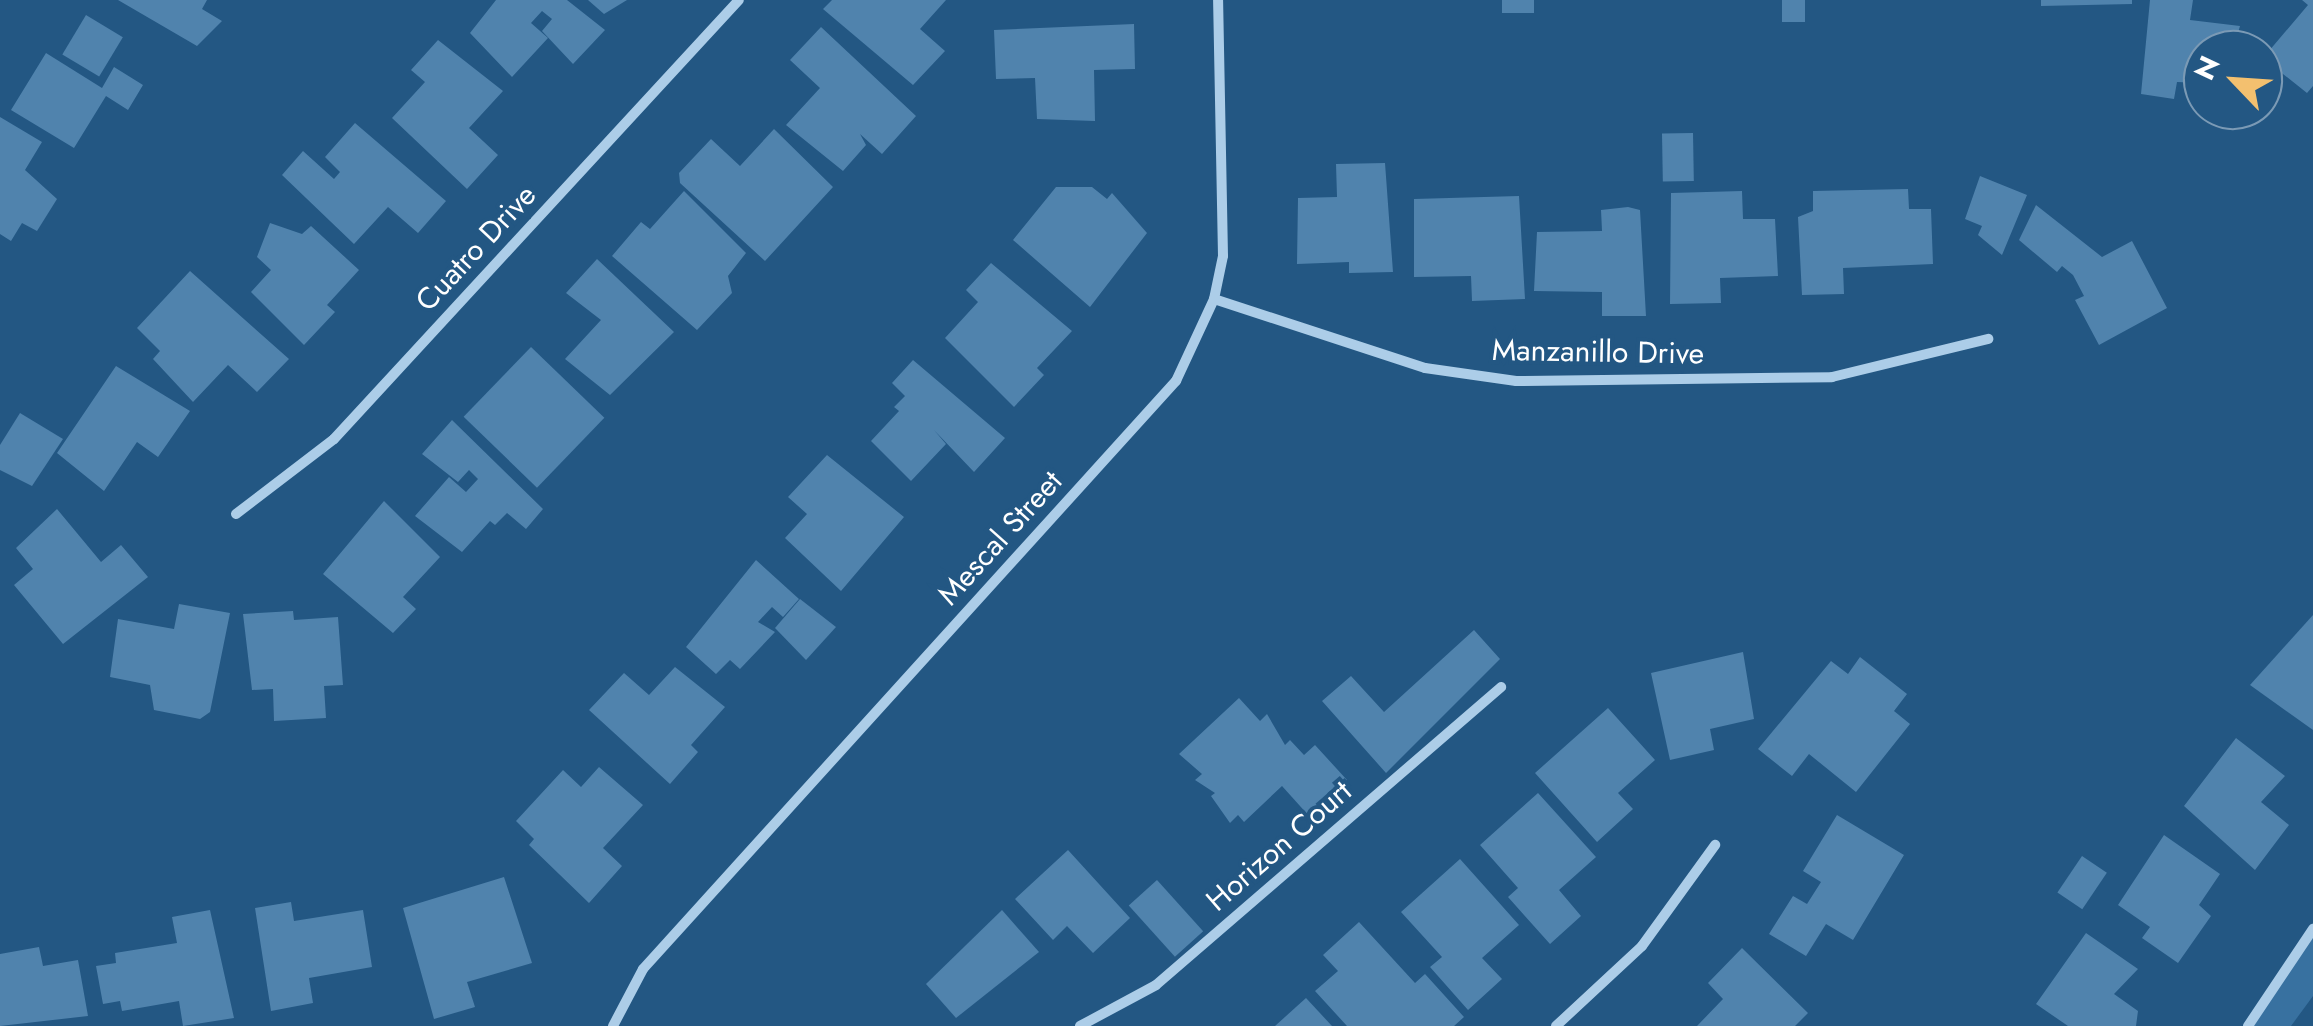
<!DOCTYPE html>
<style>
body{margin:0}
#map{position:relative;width:2313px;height:1026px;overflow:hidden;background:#235783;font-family:Jost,sans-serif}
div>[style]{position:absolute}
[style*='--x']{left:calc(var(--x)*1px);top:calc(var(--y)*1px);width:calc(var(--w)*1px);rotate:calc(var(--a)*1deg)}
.green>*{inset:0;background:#3871a0}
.building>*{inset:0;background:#5083ad;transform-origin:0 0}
.minor>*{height:10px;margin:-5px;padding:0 5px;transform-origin:5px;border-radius:5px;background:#accde8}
span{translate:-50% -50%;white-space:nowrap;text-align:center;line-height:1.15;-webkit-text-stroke:8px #235783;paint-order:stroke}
.street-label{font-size:30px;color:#fff}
.north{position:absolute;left:2183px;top:30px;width:100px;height:100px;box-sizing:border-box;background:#235783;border:2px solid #7b9ab5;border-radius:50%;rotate:295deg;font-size:28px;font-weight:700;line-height:40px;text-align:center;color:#fff}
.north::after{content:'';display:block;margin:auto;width:35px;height:45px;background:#f3c06f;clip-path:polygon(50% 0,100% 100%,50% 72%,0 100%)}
</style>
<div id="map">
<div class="green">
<div style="clip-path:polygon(2313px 936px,2313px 996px,2291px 1026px,2249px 1026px)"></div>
</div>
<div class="building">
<div style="clip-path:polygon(118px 0,207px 0,202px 9px,222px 21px,197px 46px)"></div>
<div style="clip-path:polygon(496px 0,567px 0,605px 30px,573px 64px,542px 31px,552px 19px,542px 11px,531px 23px,548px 38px,512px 77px,470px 33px)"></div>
<div style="clip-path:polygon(588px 0,627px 0,604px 14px)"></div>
<div style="clip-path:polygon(832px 0,946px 0,920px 29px,945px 51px,913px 85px,823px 9px)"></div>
<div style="left:1502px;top:0;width:32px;height:13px"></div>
<div style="left:1782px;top:0;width:23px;height:22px"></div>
<div style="clip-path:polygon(2041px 0,2132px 0,2132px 4px,2041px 6px)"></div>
<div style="clip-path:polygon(2150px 0,2193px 0,2190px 20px,2240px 26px,2233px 50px,2203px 50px,2203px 83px,2177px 82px,2174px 99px,2141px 94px)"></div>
<div style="clip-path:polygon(2302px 0,2313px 0,2313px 86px,2307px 93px,2263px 58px,2308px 5px)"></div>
<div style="left:86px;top:15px;width:43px;height:46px;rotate:31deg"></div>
<div style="clip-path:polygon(1134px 24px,1135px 69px,1094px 70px,1095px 121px,1037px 119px,1035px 78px,996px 79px,994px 30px)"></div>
<div style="clip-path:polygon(821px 27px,916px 116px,882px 154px,860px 134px,866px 145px,843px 171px,786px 125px,820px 88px,790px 60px)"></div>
<div style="clip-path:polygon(438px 40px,503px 91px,469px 128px,498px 155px,467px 189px,392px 118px,425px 82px,411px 70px)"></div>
<div style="clip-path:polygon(46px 53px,102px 88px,114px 67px,143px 85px,128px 110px,106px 96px,74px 148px,11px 110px)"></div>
<div style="clip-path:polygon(0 117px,42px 142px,25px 170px,57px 199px,37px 231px,22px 223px,11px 241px,0 234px)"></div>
<div style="clip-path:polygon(355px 123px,446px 201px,418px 233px,388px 207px,354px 244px,282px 175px,303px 151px,334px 179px,340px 172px,325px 157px)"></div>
<div style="clip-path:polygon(774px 129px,833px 187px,765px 261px,680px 183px,679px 173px,711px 139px,740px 166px)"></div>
<div style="left:1693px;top:133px;width:48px;height:31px;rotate:89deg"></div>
<div style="clip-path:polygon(1385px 163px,1393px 272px,1349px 273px,1349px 262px,1297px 264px,1298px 198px,1337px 197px,1336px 164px)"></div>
<div style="clip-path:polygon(1980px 176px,2027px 195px,2002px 255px,1978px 235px,1982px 226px,1965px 219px)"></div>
<div style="clip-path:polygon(1056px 187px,1092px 187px,1107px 199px,1112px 193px,1147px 233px,1090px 307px,1013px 240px)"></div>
<div style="clip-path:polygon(1908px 189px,1909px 209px,1931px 209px,1933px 264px,1843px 268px,1844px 294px,1802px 295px,1798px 217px,1813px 211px,1813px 191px)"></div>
<div style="clip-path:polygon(684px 191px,746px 253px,728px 276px,732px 293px,697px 330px,612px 256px,641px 222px,650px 229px)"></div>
<div style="clip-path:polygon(1742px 191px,1743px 219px,1775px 219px,1778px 276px,1720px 278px,1721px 303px,1670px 304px,1671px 193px)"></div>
<div style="clip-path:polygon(1519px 196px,1525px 299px,1472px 301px,1471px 276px,1414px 277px,1414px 199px)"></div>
<div style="clip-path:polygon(2036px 205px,2102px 257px,2132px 241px,2167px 308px,2099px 345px,2075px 300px,2084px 296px,2073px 275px,2062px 266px,2057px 272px,2019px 240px)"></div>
<div style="clip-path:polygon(1628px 207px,1640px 210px,1646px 316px,1602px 316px,1602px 292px,1534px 291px,1537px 232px,1602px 231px,1601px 210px)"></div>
<div style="clip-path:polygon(270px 223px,302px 234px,311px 226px,359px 270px,327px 305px,335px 312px,304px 345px,251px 292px,271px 270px,257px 257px)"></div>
<div style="clip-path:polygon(597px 259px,674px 332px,610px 395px,565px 359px,601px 320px,566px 293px)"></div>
<div style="clip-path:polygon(991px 263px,1072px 331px,1037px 368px,1044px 375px,1014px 407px,945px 338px,978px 302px,966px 290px)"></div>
<div style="clip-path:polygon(190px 271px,289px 359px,257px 392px,228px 365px,193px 402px,153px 359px,160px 351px,137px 328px)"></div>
<div style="left:531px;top:347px;width:102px;height:97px;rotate:44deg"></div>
<div style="clip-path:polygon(913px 360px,1005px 438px,974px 472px,934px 430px,946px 444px,911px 481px,871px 441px,899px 411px,894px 407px,905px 396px,892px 383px)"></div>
<div style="clip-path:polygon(116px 366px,190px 411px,158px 457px,137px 442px,104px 491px,57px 453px)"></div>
<div style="clip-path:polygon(20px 413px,63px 439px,32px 486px,0 470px,0 445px)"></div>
<div style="clip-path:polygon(452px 420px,543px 509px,526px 529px,507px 513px,495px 525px,490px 521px,462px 552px,415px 516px,449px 477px,466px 492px,478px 479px,469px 470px,458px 482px,422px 454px)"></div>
<div style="clip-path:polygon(827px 455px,904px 517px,841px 591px,785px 538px,807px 514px,788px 497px)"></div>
<div style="clip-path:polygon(384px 501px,440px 557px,403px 597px,416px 609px,393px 633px,323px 574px)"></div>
<div style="clip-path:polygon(57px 509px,101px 562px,121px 545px,148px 577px,63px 644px,14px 585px,33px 569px,16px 548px)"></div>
<div style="clip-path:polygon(756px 560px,799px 599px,783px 617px,772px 607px,758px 622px,775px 632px,740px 669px,730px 660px,716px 674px,686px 647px)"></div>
<div style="clip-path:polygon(800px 599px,836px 627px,806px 660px,775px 628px)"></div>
<div style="clip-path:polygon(179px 604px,230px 613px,210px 712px,200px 719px,154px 710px,150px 685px,110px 677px,118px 619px,174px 629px)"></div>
<div style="clip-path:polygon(293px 611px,294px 620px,338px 617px,343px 685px,324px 686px,326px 718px,274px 721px,273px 689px,252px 690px,243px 614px)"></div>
<div style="clip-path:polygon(2313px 615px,2313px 730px,2250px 685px)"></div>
<div style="clip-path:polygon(1474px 630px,1500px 659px,1386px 773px,1322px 701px,1351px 676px,1384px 712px)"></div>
<div style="clip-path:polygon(1743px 652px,1754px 719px,1710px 729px,1714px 750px,1670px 760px,1651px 673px)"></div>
<div style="clip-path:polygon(1860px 657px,1907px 694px,1894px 711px,1910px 724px,1856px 792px,1809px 754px,1792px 776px,1758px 749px,1831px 661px,1848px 674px)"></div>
<div style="clip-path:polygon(675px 667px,725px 707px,691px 745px,698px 752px,670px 784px,589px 710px,624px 673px,649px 695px)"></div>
<div style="clip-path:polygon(1239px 698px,1260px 721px,1267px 714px,1285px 745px,1290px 740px,1304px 755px,1315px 745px,1347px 780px,1309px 816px,1282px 786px,1244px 822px,1238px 815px,1230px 823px,1211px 796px,1215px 793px,1195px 780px,1202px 774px,1179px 754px)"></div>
<div style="clip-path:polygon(1608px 708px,1655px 760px,1618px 793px,1633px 809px,1597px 842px,1535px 773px)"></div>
<div style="clip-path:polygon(2236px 738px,2285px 776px,2261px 802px,2289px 825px,2255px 870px,2184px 806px)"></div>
<div style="clip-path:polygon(599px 767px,643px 805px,603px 848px,622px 866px,589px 903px,529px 845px,534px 839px,516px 821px,563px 770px,581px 787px)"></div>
<div style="clip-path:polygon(1538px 793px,1596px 857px,1559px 890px,1581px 916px,1550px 944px,1508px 897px,1518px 888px,1480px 845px)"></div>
<div style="clip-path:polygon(1837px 815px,1904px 855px,1853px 940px,1826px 924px,1806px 956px,1769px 934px,1793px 896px,1807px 904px,1821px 882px,1803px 871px)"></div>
<div style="clip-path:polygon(2164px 835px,2220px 874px,2199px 905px,2211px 916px,2178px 963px,2142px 938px,2150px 927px,2118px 905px)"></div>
<div style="clip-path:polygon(1068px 850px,1130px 918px,1093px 953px,1067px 926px,1053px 940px,1015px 899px)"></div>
<div style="left:2082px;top:856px;width:30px;height:44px;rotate:34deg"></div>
<div style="clip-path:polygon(1460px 859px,1519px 925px,1482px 958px,1502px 979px,1468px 1010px,1430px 967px,1442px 957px,1401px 912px)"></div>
<div style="clip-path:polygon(504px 877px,532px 963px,467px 982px,475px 1007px,434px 1019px,403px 908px)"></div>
<div style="left:1157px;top:880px;width:69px;height:38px;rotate:48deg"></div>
<div style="clip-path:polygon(291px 902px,294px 921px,363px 910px,372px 967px,309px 978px,313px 1003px,271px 1011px,255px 908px)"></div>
<div style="clip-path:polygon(210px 910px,234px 1018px,183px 1026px,179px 1001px,122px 1011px,120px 1001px,103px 1004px,96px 966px,116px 963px,115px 953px,177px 943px,172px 917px)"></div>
<div style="clip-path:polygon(1002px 910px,1039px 952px,956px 1018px,926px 984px)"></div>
<div style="clip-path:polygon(1359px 922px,1415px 983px,1425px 974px,1464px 1017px,1454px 1026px,1347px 1026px,1315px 991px,1338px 971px,1323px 955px)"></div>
<div style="clip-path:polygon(2086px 933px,2138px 969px,2114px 994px,2138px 1011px,2136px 1026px,2068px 1026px,2036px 1004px)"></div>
<div style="clip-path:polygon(39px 947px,43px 966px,78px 960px,88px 1016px,0 1026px,0 954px)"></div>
<div style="clip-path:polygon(1742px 948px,1808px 1013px,1795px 1026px,1697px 1026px,1723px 999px,1708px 983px)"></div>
<div style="clip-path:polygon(1306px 998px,1332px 1026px,1275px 1026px)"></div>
</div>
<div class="minor">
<div style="--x:1214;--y:299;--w:222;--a:18.1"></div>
<div style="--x:1425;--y:368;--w:92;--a:8.1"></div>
<div style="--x:1516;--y:381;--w:316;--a:-0.7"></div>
<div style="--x:1832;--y:377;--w:161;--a:-13.7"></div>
<div style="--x:236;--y:514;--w:123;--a:-37.4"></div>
<div style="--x:334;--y:439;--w:597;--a:-47.31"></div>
<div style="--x:613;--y:1026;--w:64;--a:-62.2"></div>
<div style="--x:643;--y:969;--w:794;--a:-47.81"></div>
<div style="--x:1176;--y:381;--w:90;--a:-65.1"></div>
<div style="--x:1214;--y:299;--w:44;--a:-78.2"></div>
<div style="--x:1223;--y:256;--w:256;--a:-91.1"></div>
<div style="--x:1080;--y:1026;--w:86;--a:-28.3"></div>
<div style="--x:1156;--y:985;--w:456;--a:-40.8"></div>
<div style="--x:1556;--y:1026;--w:117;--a:-42.9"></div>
<div style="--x:1642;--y:946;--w:125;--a:-54.1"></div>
<div style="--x:2248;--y:1026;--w:117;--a:-56.2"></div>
</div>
<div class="street-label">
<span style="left:476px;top:248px;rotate:-47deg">Cuatro Drive</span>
<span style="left:1598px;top:352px;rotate:1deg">Manzanillo Drive</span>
<span style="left:1000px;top:538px;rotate:-48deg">Mescal Street</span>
<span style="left:1279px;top:846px;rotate:-41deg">Horizon Court</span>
</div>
<div class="north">N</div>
</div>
